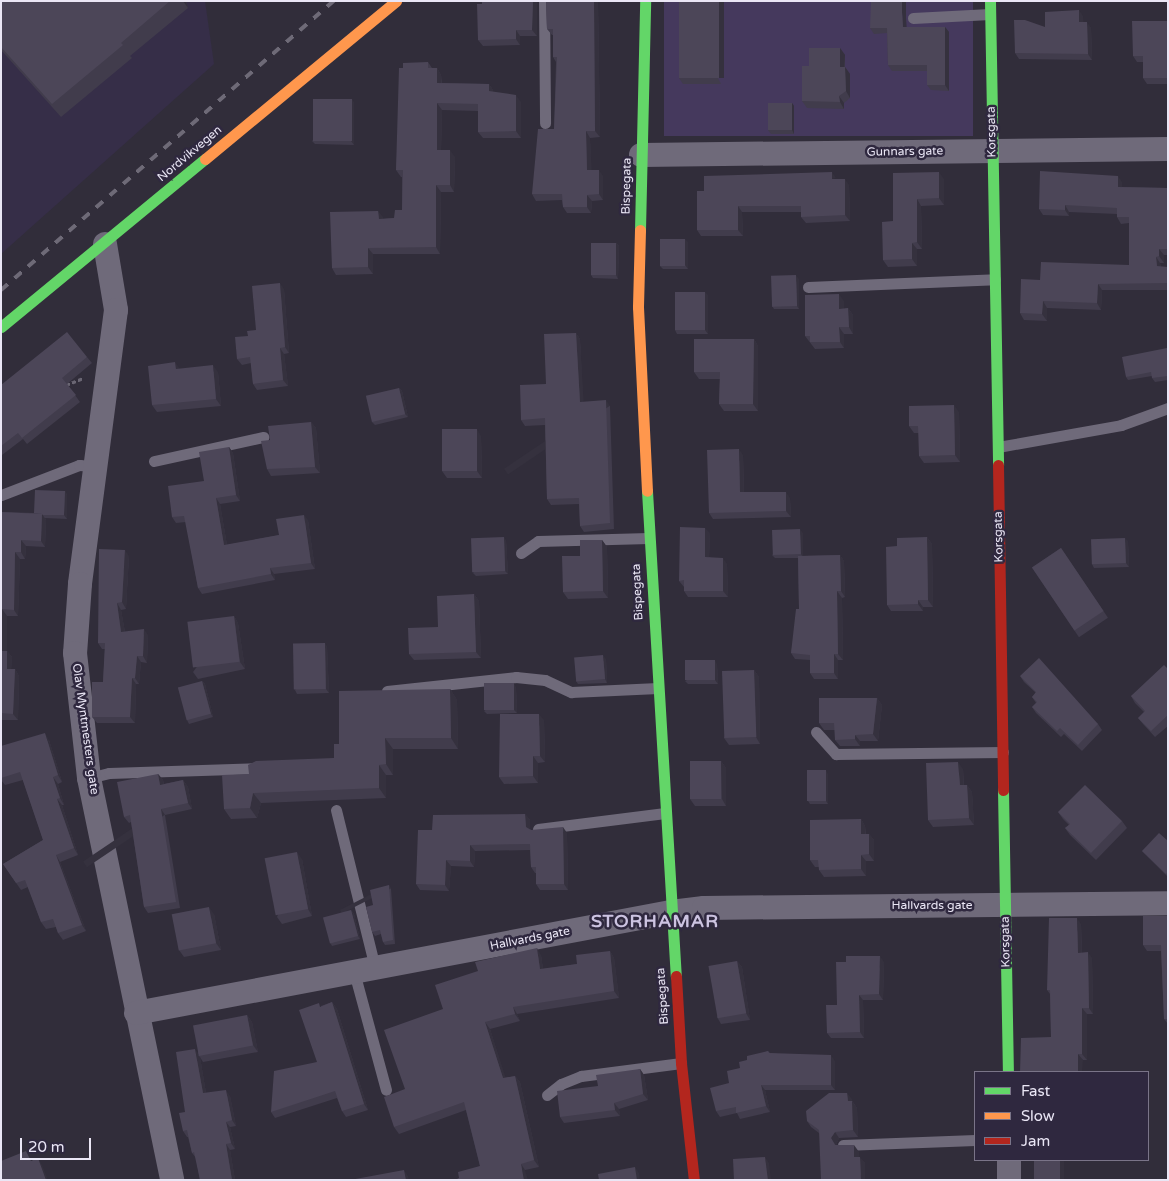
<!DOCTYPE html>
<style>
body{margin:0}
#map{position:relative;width:1169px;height:1181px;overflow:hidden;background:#312d3a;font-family:"Varela Round",sans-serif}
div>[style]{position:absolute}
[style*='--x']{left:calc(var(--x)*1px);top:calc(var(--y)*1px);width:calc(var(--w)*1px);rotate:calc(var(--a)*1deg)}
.built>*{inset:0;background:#362e48}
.green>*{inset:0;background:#45395d;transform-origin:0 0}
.path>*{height:3px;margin-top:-1.5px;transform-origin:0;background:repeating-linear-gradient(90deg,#6a6673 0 4px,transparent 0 6.5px)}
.lane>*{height:11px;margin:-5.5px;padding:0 5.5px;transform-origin:5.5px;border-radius:5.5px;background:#6f6a7a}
.street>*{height:24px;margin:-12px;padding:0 12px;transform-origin:12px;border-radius:12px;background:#6f6a7a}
.fast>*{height:11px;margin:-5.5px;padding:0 5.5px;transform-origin:5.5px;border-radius:5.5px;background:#63d668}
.slow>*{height:11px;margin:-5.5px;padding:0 5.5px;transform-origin:5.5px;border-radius:5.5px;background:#ff974d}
.jam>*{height:11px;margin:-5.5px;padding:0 5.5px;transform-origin:5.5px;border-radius:5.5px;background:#b3261e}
.rail>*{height:4px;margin-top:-2px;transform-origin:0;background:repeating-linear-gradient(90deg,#6e6a77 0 9px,transparent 0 18px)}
.wall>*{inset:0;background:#413c4c;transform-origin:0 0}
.shaded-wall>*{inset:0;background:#35313e;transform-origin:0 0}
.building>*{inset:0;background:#4c4658;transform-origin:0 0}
span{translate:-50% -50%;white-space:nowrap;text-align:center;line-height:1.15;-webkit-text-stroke:5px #2f283f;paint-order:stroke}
.street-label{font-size:12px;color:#eae6f5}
.district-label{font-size:18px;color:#ccc3e1;font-weight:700;letter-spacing:1px}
.frame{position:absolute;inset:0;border:2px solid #eae6f5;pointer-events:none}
.legend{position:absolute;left:974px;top:1071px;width:175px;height:90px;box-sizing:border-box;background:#2f283f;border:1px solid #7a7488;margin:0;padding:6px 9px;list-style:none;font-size:15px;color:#eae6f5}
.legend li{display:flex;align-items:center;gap:10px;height:25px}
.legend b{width:25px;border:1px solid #7a7488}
.scale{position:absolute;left:20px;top:1138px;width:71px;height:22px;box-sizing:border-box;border:2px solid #eae6f5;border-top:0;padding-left:6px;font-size:15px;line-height:18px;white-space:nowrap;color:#eae6f5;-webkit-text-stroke:4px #2f283f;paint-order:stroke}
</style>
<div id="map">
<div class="built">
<div style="clip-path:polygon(1px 1px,205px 1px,214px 64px,1px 254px)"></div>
</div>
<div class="green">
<div style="left:664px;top:1px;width:309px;height:135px"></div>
</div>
<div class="path">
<div style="--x:66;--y:385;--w:18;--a:-22"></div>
</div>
<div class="lane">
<div style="--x:544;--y:1;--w:122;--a:89.5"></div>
<div style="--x:913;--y:18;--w:77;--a:-3"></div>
<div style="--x:808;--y:287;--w:187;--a:-2.4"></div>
<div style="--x:998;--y:447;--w:125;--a:-10.1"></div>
<div style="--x:1121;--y:425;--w:50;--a:-19.9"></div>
<div style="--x:154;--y:461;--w:112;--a:-12.4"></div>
<div style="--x:1;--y:495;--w:84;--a:-21"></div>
<div style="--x:79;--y:465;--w:16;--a:4"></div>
<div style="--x:521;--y:553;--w:21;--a:-35"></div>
<div style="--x:538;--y:541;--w:111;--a:-1.5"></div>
<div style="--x:387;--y:691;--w:130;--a:-6.2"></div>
<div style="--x:516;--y:677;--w:29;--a:6"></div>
<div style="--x:545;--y:680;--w:29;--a:25"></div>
<div style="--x:571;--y:692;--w:87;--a:-2.6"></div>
<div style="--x:816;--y:732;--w:30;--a:48"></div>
<div style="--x:836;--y:754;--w:167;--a:-0.7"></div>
<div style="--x:89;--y:778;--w:21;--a:-14"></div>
<div style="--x:109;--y:773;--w:148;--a:-1.9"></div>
<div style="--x:336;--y:810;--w:163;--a:76.1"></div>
<div style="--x:538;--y:829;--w:128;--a:-7.2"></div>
<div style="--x:354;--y:972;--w:122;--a:74.8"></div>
<div style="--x:547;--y:1095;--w:18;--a:-38"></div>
<div style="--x:561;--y:1084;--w:22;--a:-22"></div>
<div style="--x:581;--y:1076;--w:101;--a:-7.4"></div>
<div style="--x:843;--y:1145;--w:132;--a:-2.2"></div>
</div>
<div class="street">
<div style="--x:641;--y:155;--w:527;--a:-0.65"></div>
<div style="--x:105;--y:244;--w:67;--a:80.5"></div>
<div style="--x:116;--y:310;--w:276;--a:97.5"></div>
<div style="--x:80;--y:584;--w:69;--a:94.1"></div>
<div style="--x:75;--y:653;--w:126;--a:83.6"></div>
<div style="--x:89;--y:778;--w:410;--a:78.3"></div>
<div style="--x:136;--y:1013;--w:544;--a:-10.69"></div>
<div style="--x:671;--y:912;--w:33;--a:-7"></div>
<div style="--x:704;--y:908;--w:464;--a:-0.6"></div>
<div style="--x:1009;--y:1160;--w:20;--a:90"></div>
</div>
<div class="fast">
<div style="--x:990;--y:1;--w:464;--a:89"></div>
<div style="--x:640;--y:230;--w:229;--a:-88.7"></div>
<div style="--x:1;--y:327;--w:264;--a:-39.5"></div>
<div style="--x:647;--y:491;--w:486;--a:86.6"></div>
<div style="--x:1003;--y:790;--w:282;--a:89"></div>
</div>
<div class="slow">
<div style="--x:205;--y:159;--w:248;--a:-39.6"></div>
<div style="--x:640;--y:230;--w:77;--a:91.5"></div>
<div style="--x:638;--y:307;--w:184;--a:87.2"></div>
</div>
<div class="jam">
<div style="--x:998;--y:465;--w:325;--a:89.1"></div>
<div style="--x:676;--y:976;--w:87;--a:86.7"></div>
<div style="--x:681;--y:1063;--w:118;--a:83.7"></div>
</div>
<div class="rail">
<div style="--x:1;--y:290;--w:441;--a:-41"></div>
</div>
<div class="wall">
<div style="clip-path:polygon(1px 1px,186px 1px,188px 8px,130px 56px,132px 58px,61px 117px,1px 50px)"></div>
<div style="clip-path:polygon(537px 1px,537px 36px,520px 36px,520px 45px,483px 46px,478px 40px,482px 4px)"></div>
<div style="clip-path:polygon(546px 1px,598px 1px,600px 137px,590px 138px,591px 170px,603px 176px,603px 200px,592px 201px,591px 213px,567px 213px,563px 207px,562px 200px,536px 201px,532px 194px,554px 129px,556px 62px,553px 57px,553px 35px,552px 35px,547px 29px)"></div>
<div style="clip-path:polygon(679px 1px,721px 84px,683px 84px,679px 78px)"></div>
<div style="clip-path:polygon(1083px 16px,1083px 22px,1091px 28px,1092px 60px,1019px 59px,1015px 53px,1045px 27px)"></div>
<div style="clip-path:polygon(906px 18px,906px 27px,945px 27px,949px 32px,949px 91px,931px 90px,927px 85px,927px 71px,892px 71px,888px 65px,887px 33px,874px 34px,870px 28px)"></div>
<div style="clip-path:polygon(1168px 21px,1168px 84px,1147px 84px,1143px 78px,1143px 62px,1137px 62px,1133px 56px)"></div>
<div style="clip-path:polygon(840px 48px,845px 55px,845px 67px,850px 74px,850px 98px,844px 103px,844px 109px,807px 108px,802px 101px,809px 66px)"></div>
<div style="clip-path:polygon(428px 62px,432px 68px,437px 68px,441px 75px,442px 83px,489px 84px,493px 90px,493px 92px,521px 102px,521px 138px,483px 138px,478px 132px,478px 111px,442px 110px,441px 150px,455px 157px,454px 192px,441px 192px,440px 254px,373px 254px,373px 274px,336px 275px,332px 268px,378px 211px,383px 219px,394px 218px,402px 210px,402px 177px,401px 177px,396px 170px,403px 68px)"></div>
<div style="clip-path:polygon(354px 102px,354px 145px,315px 144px,312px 141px)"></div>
<div style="clip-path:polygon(792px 103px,794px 106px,794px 134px,771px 134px,768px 130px)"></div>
<div style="clip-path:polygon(893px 173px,944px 179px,944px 205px,921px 206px,922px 249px,917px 249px,917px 266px,888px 267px,883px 260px,893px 221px)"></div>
<div style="clip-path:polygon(836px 179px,849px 185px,850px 221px,806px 223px,801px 217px,801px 212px,742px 212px,743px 236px,701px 236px,697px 230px,704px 191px)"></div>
<div style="clip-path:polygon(1122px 182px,1122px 187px,1168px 188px,1168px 255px,1164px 255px,1164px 263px,1160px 263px,1161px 267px,1168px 267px,1168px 290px,1102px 290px,1101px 310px,1047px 308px,1047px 321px,1024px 320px,1020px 313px,1040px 280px,1129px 265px,1129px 223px,1121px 224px,1117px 217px,1117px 214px,1069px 212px,1069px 216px,1043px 215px,1039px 209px)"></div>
<div style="clip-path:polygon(688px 242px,688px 269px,663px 269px,660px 266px)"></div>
<div style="clip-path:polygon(616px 243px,619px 246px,618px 279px,593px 278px,591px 275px)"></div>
<div style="clip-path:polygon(799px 279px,799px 309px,774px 309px,772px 306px)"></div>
<div style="clip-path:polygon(284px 289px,289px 353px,284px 354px,288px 386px,257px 390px,253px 384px,251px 363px,242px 365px,237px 359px,248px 336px,256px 330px)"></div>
<div style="clip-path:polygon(708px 295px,708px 334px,677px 334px,675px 330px)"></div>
<div style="clip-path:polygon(844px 301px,844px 309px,848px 308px,853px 315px,853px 334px,844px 334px,844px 348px,815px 349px,805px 336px)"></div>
<div style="clip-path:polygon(576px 333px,580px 339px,583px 402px,610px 406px,614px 529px,584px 532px,580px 526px,579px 504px,551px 505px,547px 499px,545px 425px,525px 426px,521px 420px,546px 384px)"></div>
<div style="clip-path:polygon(754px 339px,758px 346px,758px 411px,724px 411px,719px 404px,720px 379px,699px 379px,694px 372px)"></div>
<div style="clip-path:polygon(1168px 349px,1168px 380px,1155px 382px,1152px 378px,1152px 376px,1128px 380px,1126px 377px)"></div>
<div style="clip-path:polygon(87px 357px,92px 363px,67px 384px,80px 402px,27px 444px,23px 439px,2px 455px,1px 454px,1px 385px)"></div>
<div style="clip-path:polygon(180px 369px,218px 372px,221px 406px,157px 412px,152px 405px)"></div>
<div style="clip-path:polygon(399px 388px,402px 391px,408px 417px,375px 425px,372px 422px)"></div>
<div style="clip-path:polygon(959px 412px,960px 462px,924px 463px,919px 456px,919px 433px,914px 433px,909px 426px)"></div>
<div style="clip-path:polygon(311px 422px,316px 428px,320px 473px,271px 476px,267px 469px,270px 440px)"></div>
<div style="clip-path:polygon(481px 436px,482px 478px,447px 478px,442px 471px)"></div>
<div style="clip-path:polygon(229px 447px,233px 453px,240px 501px,220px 504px,227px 545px,279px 535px,308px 520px,315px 569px,274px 574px,275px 580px,202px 594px,198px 588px,186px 522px,176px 523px,172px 517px,204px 481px)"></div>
<div style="clip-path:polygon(743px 455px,744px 492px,790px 498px,791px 517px,713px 519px,709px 513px)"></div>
<div style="clip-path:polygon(65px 491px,67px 495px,67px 519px,45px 518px,46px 520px,45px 547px,26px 546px,25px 559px,20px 559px,18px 616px,7px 616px,7px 651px,12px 657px,11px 669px,15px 669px,19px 676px,18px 720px,1px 720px,1px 512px,34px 513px)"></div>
<div style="clip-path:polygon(710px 533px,709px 557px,727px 564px,728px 597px,688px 597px,684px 591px,684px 587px,679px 581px)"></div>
<div style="clip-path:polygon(803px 533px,803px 556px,840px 555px,844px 561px,845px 597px,842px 598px,843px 660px,838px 660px,838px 679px,814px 679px,810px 673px,810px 660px,795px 659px,791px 653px,799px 609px,798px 558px,775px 558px,772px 555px)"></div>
<div style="clip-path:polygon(927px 537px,932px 544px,933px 607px,923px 607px,923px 611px,891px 611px,887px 605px,897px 546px)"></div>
<div style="clip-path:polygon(506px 540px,508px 574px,476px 576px,473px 573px)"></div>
<div style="clip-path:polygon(602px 540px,607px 547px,608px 598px,568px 599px,563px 592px,580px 556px)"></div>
<div style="clip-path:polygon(1128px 541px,1129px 567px,1094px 568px,1092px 564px)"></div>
<div style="left:1061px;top:548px;width:84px;height:35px;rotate:56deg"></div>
<div style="clip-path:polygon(129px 556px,126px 609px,121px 610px,125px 632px,148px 635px,147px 663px,141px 662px,139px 684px,136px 684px,135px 723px,97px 723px,92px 717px,103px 682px,105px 649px,102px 649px,98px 643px)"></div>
<div style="clip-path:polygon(474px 594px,479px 601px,481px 658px,414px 660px,409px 654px)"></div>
<div style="clip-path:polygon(234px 616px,238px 623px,245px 669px,198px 679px,193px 672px)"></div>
<div style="clip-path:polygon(327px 646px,329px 693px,297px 694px,295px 690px)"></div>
<div style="clip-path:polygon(606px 659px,607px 683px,578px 684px,576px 681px)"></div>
<div style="clip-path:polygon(717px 664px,718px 684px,688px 684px,685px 681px)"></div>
<div style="clip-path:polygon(1168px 669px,1168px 726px,1155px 737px,1143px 724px,1138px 718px,1144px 712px,1135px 703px,1131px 696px)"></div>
<div style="clip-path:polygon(754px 670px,759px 677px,760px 744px,729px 745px,724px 738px)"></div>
<div style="clip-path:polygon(1020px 676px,1098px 724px,1102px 730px,1082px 751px,1064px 734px,1061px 737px,1036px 713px,1032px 707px,1036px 703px,1032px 697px,1036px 693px,1024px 682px)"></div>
<div style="clip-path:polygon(202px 681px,205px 684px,213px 717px,189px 724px,187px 720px)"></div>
<div style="clip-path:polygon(516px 687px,517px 713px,487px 714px,484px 711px)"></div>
<div style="clip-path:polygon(450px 689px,457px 700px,458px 749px,393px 749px,393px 775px,386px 775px,386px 798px,261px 803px,257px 818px,231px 819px,224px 809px,249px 774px,334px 758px,339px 744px)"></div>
<div style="clip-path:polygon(877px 698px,882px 705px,878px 741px,860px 741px,860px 746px,840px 746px,835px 740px,835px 730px,824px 730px,819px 723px)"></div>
<div style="clip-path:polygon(544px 720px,545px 762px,538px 763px,538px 783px,504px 784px,499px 777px)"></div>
<div style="clip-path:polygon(49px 740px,62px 782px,58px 784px,64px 805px,62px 805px,78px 855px,60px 862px,86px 931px,63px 940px,58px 933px,56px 927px,46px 929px,41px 922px,28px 887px,21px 890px,3px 864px,43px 840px,23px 780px,5px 785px,1px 780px,1px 778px)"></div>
<div style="clip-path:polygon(721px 761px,726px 768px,726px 806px,695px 806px,690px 799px)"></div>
<div style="clip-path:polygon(963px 769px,964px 785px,967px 785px,972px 792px,974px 825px,933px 827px,928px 820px)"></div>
<div style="clip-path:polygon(158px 774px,163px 780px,164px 784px,183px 780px,188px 787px,192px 809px,165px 815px,180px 908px,148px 913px,144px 907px,131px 822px,129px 823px,124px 817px)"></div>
<div style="clip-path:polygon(828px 774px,828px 804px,810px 804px,808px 801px)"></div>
<div style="clip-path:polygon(1058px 812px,1122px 821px,1127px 828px,1096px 860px,1070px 835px,1065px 828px,1069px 825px,1063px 819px)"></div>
<div style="clip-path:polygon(525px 814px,530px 820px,530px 829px,531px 830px,567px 833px,568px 890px,540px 890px,536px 884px,536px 873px,535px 873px,531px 867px,530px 850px,475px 851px,474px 867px,451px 866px,449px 891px,420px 890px,416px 884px,432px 830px)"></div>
<div style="clip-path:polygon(861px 819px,865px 826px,866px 834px,869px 834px,874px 840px,874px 861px,866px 861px,866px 876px,824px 877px,819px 870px,819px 867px,815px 867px,810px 860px)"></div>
<div style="clip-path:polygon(1168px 841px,1168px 877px,1142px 851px)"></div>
<div style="clip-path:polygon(302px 859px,312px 916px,282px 924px,277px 917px)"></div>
<div style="clip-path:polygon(389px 885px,391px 889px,395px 944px,385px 945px,383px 942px,381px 934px,375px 936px,372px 932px,373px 905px)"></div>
<div style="clip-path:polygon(351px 910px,354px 914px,360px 939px,332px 946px,330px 942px)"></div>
<div style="clip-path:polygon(214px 914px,221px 950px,184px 957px,179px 950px)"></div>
<div style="clip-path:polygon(1168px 916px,1168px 1024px,1164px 1019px,1161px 951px,1147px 951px,1143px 945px)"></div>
<div style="clip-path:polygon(1081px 924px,1082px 953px,1092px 958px,1093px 1014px,1087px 1014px,1087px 1060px,1083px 1060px,1051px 1037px,1050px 994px,1047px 990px)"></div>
<div style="clip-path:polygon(610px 951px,614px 958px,619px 998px,517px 1014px,520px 1021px,490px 1029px,505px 1078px,515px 1076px,520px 1082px,539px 1167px,525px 1170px,459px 1178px,480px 1166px,466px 1110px,399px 1134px,394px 1127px,405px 1089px,443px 1009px,541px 955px,543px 969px,577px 964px)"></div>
<div style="clip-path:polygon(737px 961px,742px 967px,750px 1020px,721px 1024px,717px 1017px)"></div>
<div style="clip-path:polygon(884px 962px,883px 1000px,863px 1000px,864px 1038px,831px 1038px,827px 1033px)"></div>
<div style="clip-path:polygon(332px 1002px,337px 1009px,368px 1110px,346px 1117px,342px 1111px,337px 1098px,275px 1118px,271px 1112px,317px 1062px,321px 1006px)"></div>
<div style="clip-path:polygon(247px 1015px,252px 1022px,258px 1052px,203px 1062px,200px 1057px,206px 1093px,230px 1096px,236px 1126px,230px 1127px,235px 1149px,230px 1150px,235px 1180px,200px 1180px,196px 1158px,192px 1153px,188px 1137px,187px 1137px,183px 1131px,185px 1112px,198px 1052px)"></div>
<div style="clip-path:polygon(768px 1051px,770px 1053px,835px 1061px,835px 1090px,765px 1090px,770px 1112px,740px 1119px,737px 1113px,720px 1117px,716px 1111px,740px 1068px,747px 1060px)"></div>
<div style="clip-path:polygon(640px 1069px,644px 1075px,648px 1100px,619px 1109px,620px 1116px,564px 1123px,560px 1117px,598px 1086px)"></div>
<div style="clip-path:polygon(847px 1093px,857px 1108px,858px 1137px,839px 1138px,836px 1145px,859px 1152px,859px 1157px,865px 1163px,865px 1180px,819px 1133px,811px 1127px,807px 1121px)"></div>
</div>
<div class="shaded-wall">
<div style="clip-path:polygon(183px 1px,186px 1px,188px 8px)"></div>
<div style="clip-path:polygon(533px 1px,537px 1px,537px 36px,532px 30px)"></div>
<div style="clip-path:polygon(594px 1px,598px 1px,600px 137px,595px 131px)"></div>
<div style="left:719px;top:1px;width:5px;height:77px"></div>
<div style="clip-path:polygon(902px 1px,906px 1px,906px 18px,907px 32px,903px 27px,902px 12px)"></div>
<div style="clip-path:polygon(1079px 10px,1083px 16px,1084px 28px,1079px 22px)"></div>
<div style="clip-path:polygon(1087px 22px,1091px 28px,1092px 60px,1088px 54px)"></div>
<div style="clip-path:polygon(945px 27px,949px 32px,949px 91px,945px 85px)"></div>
<div style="clip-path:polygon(516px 30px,520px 36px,520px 45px,516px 39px)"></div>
<div style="clip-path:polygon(840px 48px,845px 55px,844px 74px,840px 67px)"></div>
<div style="clip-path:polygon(845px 67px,850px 74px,850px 98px,846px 91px)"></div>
<div style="clip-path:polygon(437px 68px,441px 75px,442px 90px,437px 83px)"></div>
<div style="clip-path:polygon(489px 84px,493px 90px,493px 98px,489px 91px)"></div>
<div style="clip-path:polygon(516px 95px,521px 102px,521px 138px,516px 131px)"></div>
<div style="clip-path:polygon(839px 96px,844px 103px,844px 109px,840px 102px)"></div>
<div style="clip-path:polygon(352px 99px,354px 102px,354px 145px,351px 141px)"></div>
<div style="clip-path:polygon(437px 103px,442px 110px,441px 157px,437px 150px)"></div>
<div style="clip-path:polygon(792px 103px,794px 106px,794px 134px,792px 130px)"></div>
<div style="clip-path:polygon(586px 131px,590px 138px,592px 176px,587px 170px)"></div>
<div style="clip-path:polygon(450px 150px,455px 157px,454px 192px,450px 185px)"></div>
<div style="clip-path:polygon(599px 170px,603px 176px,603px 200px,599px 194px)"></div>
<div style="clip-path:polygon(832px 172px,836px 178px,832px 179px)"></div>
<div style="clip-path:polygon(939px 172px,944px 179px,944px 205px,939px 198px)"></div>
<div style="clip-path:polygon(1118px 176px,1122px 182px,1122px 194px,1118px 187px)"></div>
<div style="clip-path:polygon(845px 179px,849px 185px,850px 221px,845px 215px)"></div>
<div style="clip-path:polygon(436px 185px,441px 192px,440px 254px,436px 247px)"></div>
<div style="clip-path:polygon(587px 195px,592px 201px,591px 213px,587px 207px)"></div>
<div style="clip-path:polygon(917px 199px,921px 206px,922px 249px,917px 242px)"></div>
<div style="clip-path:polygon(1065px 205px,1069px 212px,1069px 216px,1065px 210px)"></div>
<div style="clip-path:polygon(738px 206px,742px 212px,743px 236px,738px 230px)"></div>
<div style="clip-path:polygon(378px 211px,383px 217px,384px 226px,379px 219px)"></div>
<div style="clip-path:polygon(685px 239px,688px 242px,688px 269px,685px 265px)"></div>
<div style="clip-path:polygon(616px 243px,619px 246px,618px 279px,616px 275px)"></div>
<div style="clip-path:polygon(912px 243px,917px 249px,917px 266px,912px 259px)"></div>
<div style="clip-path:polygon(368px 248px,373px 254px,373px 274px,368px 267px)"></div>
<div style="clip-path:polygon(1159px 249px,1164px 255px,1164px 263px,1159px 256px)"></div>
<div style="clip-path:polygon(1156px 257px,1160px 263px,1162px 273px,1157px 266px)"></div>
<div style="clip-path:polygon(796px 275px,799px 279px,799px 309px,797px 306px)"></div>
<div style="clip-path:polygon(280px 283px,284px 289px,289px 353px,285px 347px)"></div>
<div style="clip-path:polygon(1098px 284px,1102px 290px,1101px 310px,1097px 303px)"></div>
<div style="clip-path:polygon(705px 292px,708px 295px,708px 334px,705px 330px)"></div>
<div style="clip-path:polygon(839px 294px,844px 301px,844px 316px,839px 309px)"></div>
<div style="clip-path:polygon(1043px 301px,1047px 308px,1047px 321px,1042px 314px)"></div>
<div style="clip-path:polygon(848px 308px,853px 315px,853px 334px,849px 327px)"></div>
<div style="clip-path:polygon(839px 327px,844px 334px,844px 348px,840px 342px)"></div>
<div style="clip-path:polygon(576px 333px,580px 339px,584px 408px,580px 402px)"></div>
<div style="clip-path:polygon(754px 339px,758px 346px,758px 411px,753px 404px)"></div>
<div style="clip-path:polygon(280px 348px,284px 354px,288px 386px,283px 380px)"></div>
<div style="clip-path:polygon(175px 362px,180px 369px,176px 369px)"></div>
<div style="clip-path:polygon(213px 365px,218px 372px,221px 406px,216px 399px)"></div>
<div style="clip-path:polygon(399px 388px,402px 391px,408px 417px,405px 414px)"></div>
<div style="left:606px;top:400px;width:7px;height:123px;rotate:56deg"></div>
<div style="clip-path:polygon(954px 405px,959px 412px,960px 462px,955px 455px)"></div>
<div style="clip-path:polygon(311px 422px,316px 428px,320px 473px,315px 467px)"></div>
<div style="clip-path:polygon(477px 429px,481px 436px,482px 478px,477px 471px)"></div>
<div style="clip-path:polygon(229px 447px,233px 453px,240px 501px,236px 495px)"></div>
<div style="clip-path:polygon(739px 449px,743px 455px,744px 498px,740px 492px)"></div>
<div style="clip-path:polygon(65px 491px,67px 495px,67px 519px,64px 515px)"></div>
<div style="clip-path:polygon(786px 492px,790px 498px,791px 517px,786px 511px)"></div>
<div style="clip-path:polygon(216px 498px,220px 504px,228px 551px,224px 545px)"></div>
<div style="clip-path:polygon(42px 514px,46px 520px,45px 547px,41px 541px)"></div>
<div style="clip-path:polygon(304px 515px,308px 520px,315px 569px,311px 563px)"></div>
<div style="clip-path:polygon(705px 528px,710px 533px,709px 563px,705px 557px)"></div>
<div style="clip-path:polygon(800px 529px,803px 533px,803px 558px,801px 554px)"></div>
<div style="clip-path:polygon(504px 537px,506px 540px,508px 574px,505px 571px)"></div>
<div style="clip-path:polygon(927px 537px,932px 544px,933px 607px,928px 600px)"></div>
<div style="clip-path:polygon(1125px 538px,1128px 541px,1129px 567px,1126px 563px)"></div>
<div style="clip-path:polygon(21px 540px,26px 546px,25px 559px,21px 552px)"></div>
<div style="clip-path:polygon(602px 540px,607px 547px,608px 598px,603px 591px)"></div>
<div style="clip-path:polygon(125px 550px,129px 556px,126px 609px,122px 602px)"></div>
<div style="clip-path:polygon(15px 552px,20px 559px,18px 616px,14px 610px)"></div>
<div style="clip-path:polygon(840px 555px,844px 561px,845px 597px,841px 591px)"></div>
<div style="clip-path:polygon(723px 558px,727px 564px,728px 597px,723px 591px)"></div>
<div style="clip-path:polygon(270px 568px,274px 574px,275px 580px,271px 574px)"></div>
<div style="clip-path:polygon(837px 591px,842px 598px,843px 660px,838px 654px)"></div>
<div style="clip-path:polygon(474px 594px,479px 601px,481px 658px,476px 652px)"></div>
<div style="clip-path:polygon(918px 600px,923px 607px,923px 611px,918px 604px)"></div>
<div style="clip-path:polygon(117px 603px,121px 610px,126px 638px,121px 632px)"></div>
<div style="clip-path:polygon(2px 609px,7px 616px,7px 657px,2px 651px)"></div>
<div style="clip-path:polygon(234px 616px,238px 623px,245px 669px,240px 662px)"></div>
<div style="clip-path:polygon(144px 629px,148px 635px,147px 663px,143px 656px)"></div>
<div style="clip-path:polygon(325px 643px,327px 646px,329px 693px,326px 689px)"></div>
<div style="clip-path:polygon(7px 651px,12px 657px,11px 675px,7px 669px)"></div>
<div style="clip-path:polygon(834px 654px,838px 660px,838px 679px,834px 673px)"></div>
<div style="clip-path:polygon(603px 655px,606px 659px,607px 683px,605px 679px)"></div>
<div style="clip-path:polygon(137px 656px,141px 662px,139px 684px,135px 678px)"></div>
<div style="clip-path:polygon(715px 660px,717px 664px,718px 684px,715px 680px)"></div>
<div style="clip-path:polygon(15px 669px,19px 676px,18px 720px,13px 714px)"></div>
<div style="clip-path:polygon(754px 670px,759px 677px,760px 744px,756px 737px)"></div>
<div style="clip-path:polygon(132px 678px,136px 684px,135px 723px,130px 717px)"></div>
<div style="clip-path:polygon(202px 681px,205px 684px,213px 717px,211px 714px)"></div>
<div style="clip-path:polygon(514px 683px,516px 687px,517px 713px,514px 710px)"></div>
<div style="clip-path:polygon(450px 689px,457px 700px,458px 749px,451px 738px)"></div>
<div style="clip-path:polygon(877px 698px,882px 705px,878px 741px,873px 734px)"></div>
<div style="clip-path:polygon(539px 714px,544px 720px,545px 762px,540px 756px)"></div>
<div style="clip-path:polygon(45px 733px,49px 740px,62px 782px,58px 775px)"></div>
<div style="clip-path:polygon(855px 735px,860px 741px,860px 746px,855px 739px)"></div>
<div style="clip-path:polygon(385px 738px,393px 749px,393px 775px,386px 764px)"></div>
<div style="clip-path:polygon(533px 756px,538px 763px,538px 783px,533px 776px)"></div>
<div style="clip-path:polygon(721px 761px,726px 768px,726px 806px,722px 799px)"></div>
<div style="clip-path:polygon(958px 762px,963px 769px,964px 792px,960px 785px)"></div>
<div style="clip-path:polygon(379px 765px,386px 775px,386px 798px,379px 788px)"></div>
<div style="clip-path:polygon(826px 770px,828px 774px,828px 804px,826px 801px)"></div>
<div style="clip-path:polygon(158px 774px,163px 780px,165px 791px,160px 785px)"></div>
<div style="clip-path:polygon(53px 777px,58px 784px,64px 805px,60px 798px)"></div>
<div style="clip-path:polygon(183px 780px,188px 787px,192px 809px,188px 803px)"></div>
<div style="clip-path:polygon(967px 785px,972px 792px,974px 825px,969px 818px)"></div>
<div style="clip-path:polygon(253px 793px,261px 803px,257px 818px,250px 808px)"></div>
<div style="clip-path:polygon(57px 799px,62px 805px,78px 855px,74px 848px)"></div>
<div style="left:161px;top:809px;width:7px;height:94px;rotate:56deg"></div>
<div style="clip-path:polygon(525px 814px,530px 820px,530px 833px,526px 827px)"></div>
<div style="clip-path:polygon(861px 819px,865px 826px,866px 840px,861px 834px)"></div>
<div style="clip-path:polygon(563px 827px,567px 833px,568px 890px,564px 884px)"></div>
<div style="clip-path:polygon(869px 834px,874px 840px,874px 861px,869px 854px)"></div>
<div style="clip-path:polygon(470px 845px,475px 851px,474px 867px,470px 861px)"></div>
<div style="clip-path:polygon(297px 852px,302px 859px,312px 916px,308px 909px)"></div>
<div style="clip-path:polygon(56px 855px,60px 862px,86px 931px,82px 925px)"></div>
<div style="clip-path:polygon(861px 855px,866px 861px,866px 876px,861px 869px)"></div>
<div style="clip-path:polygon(446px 860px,451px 866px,449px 891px,445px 885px)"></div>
<div style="left:389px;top:885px;width:4px;height:55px;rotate:63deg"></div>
<div style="clip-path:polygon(209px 907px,214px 914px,221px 950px,216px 943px)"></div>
<div style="clip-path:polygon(351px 910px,354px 914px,360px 939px,358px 936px)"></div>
<div style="clip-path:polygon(1077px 918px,1081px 924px,1082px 959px,1078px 953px)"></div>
<div style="clip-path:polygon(537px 948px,541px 955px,544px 976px,540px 969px)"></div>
<div style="clip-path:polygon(610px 951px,614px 958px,619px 998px,614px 991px)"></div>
<div style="clip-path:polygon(1088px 952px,1092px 958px,1093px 1014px,1089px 1008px)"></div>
<div style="clip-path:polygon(880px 956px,884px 962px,883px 1000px,879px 994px)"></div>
<div style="clip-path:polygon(737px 961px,742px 967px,750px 1020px,746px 1013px)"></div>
<div style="clip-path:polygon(859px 995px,863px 1000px,864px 1038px,860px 1032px)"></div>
<div style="clip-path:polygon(332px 1002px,337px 1009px,368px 1110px,364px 1104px)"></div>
<div style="clip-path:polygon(513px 1007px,517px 1014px,520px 1021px,515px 1014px)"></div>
<div style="clip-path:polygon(1082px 1008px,1087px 1014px,1087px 1060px,1082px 1054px)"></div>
<div style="clip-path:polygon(247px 1015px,252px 1022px,258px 1052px,253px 1045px)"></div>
<div style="clip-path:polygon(485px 1022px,490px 1029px,508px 1085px,503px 1078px)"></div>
<div style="clip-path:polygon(195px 1049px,199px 1055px,198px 1055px,200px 1057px,207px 1099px,203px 1093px)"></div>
<div style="clip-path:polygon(1078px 1054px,1083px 1060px,1082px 1072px,1078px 1072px)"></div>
<div style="clip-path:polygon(831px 1055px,835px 1061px,835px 1090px,831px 1085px)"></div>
<div style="clip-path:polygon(640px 1069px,644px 1075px,648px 1100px,643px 1094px)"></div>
<div style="clip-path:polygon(515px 1076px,520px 1082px,539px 1167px,534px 1160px)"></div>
<div style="clip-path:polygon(761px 1085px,765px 1090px,770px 1112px,766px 1106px)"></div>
<div style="clip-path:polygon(226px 1090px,230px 1096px,236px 1126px,232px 1120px)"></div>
<div style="clip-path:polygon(847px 1093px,852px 1099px,852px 1105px,852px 1101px,857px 1108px,858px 1137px,853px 1130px,848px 1101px)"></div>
<div style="clip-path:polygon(614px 1103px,619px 1109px,620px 1116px,615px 1110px)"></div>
<div style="clip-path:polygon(226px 1122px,230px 1127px,235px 1149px,231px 1143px)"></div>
<div style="clip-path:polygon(835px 1132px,839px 1138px,836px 1145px,840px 1152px,831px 1138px)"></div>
<div style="clip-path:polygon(226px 1144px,230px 1150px,235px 1180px,232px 1180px)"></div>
<div style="clip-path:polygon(854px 1145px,859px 1152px,859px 1164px,854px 1157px)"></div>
<div style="clip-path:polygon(765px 1157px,769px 1163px,771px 1180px,768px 1180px)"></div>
<div style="clip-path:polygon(860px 1157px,865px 1163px,865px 1180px,861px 1180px)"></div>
<div style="clip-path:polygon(38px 1158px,42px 1165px,48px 1180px,46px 1180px)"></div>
<div style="left:1060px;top:1160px;width:4px;height:20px"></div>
<div style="clip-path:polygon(521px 1164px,525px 1170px,528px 1180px,524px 1180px)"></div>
<div style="clip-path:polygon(635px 1167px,639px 1173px,640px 1180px,637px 1180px)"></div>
<div style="clip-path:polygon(404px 1170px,408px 1176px,409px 1180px,406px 1180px)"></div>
</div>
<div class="building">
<div style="clip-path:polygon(1px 1px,170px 1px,121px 43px,123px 45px,52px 104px,1px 47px)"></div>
<div style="clip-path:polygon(482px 1px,533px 1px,532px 30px,516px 30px,516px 39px,478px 40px,477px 4px,482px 4px)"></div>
<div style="clip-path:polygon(546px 1px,594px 1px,595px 131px,586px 131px,587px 170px,599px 170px,599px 194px,587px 195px,587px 207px,563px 207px,562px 194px,532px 194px,538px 129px,554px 129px,557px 57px,553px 57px,553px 29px,547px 29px)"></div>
<div style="left:679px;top:1px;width:40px;height:77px"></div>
<div style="clip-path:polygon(871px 1px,902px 1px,902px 12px,903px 27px,945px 27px,945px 85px,927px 85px,927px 65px,888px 65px,887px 28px,870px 28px)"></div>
<div style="clip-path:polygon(1079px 10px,1079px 22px,1087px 22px,1088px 54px,1015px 53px,1014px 20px,1025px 20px,1045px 27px,1045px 12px)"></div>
<div style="clip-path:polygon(1132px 21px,1168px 21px,1168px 78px,1143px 78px,1143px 56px,1133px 56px)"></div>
<div style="clip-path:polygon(809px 48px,840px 48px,840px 67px,845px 67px,846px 91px,839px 96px,840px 102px,802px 101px,802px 66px,809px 66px)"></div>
<div style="clip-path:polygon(428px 62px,428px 68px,437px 68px,437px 83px,489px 84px,489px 91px,516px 95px,516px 131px,478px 132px,478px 104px,437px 103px,437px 150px,450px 150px,450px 185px,436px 185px,436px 247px,368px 248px,368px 267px,332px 268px,330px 212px,378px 211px,379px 219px,394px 218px,395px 210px,402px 210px,403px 170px,396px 170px,399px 68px,403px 68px,403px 63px)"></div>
<div style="left:313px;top:99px;width:39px;height:42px"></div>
<div style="left:768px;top:103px;width:24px;height:27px"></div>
<div style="clip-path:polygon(1040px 171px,1118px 176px,1118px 187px,1168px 188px,1168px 249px,1159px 249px,1159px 256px,1156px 257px,1157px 266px,1168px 267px,1168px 283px,1098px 284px,1097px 303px,1043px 301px,1042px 314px,1020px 313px,1021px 279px,1040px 280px,1041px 262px,1129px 265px,1129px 217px,1117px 217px,1117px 208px,1065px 205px,1065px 210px,1039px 209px)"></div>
<div style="clip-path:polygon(832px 172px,832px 179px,845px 179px,845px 215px,801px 217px,801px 206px,738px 206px,738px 230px,697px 230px,697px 191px,704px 191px,704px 176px)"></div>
<div style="clip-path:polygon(939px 172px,939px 198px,917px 199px,917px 242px,912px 243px,912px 259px,883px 260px,882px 222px,893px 221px,893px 173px)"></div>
<div style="left:660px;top:239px;width:25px;height:27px"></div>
<div style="left:591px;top:243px;width:25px;height:32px"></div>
<div style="left:796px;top:275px;width:31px;height:25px;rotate:88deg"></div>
<div style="clip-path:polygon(280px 283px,285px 347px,280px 348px,283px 380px,253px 384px,250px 357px,237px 359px,235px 337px,248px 336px,247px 331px,256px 330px,252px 286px)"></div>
<div style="left:675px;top:292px;width:30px;height:38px"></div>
<div style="clip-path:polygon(839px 294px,839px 309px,848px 308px,849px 327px,839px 327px,840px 342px,810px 342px,810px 336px,805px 336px,805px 295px)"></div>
<div style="clip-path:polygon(67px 332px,87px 357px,62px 378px,76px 395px,22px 438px,18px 433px,1px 446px,1px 385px)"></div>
<div style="clip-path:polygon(576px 333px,580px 402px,606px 400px,610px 523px,580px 526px,579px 498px,547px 499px,545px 418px,521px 420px,520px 385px,546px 384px,544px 334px)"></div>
<div style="clip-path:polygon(694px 339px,754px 339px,753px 404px,719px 404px,720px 372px,694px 372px)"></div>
<div style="clip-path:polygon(1167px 348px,1168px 376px,1152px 378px,1151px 372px,1126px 377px,1122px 357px)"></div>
<div style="clip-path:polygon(175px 362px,176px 369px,213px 365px,216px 399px,152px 405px,148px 366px)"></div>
<div style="left:399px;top:388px;width:27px;height:34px;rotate:77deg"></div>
<div style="clip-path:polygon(954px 405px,955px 455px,919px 456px,918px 426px,909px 426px,909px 406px)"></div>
<div style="clip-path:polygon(311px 422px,315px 467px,267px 469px,261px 441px,270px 440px,268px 426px)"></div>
<div style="left:477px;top:429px;width:42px;height:35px;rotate:90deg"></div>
<div style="clip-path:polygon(229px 447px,236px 495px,216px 498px,224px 545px,279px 535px,276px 519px,304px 515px,311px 563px,270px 568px,271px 574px,198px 588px,184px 516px,172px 517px,168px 486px,204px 481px,199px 452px)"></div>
<div style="clip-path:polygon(739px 449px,740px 492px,786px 492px,786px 511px,709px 513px,707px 450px)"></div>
<div style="clip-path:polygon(35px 490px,65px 491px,64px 515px,43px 515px,42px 514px,34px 513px)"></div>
<div style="clip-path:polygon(1px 512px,42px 514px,41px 541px,21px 540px,21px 552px,15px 552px,14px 610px,2px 609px,2px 651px,7px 651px,7px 669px,15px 669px,13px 714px,1px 713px)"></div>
<div style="clip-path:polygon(680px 527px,705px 528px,705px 557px,723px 558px,723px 591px,684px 591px,684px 580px,679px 581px)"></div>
<div style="left:800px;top:529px;width:25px;height:28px;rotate:88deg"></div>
<div style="left:504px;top:537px;width:34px;height:33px;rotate:88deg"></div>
<div style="clip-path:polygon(927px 537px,928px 600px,918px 600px,918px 604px,887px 605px,886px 547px,897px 546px,897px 538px)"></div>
<div style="left:1125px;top:538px;width:25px;height:34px;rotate:88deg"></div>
<div style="clip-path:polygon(580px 540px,602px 540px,603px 591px,563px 592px,562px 556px,580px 556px)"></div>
<div style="left:1061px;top:548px;width:76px;height:35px;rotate:56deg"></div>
<div style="clip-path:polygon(99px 549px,125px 550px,122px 602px,117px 603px,121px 632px,144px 629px,143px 656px,137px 656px,135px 678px,132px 678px,130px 717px,92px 717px,92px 682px,103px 682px,105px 643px,98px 643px)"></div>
<div style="clip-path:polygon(840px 555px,841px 591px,837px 591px,838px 654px,834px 654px,834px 673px,810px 673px,810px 655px,791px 653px,796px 609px,799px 609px,798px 556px)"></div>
<div style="clip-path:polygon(474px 594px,476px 652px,409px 654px,408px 628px,438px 627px,437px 596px)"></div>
<div style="left:234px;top:616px;width:46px;height:47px;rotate:83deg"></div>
<div style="left:325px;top:643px;width:46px;height:32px;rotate:89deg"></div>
<div style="left:603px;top:655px;width:24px;height:29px;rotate:85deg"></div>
<div style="clip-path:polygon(1039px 658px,1098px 724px,1078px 745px,1060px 728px,1057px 731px,1032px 707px,1037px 702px,1032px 697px,1036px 692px,1020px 676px)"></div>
<div style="left:715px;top:660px;width:20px;height:30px;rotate:90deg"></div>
<div style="clip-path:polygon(1164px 665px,1168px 669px,1168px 715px,1151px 731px,1138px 718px,1145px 711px,1131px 696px)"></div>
<div style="left:754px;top:670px;width:67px;height:32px;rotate:88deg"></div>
<div style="left:202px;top:681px;width:34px;height:25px;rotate:75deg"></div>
<div style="left:514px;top:683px;width:27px;height:30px;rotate:90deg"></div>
<div style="clip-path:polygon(450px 689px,451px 738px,385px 738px,386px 764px,379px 765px,379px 788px,253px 793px,250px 808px,224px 809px,222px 775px,249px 774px,248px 765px,256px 761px,334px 758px,334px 744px,339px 744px,339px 691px)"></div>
<div style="clip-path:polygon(819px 698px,877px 698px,873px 734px,855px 735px,855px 739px,835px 740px,834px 723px,819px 723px)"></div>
<div style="clip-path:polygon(500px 714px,539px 714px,540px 756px,533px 756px,533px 776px,499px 777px)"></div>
<div style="clip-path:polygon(45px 733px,58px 775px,53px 777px,60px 798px,57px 799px,74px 848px,56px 855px,82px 925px,58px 933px,53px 919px,41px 922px,25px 880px,16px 883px,3px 864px,43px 840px,20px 772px,1px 778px,1px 746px)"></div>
<div style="left:690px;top:761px;width:31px;height:38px"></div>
<div style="clip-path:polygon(958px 762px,960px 785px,967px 785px,969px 818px,928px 820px,926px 763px)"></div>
<div style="left:807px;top:770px;width:19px;height:31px"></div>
<div style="clip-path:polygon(158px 774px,160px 785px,183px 780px,188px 803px,161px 809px,176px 902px,144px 907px,130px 815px,124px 817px,117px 782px)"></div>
<div style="clip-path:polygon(1085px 785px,1122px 821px,1091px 853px,1065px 828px,1070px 824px,1058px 812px)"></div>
<div style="clip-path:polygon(525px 814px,526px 827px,531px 830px,563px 827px,564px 884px,536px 884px,536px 867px,531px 867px,530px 844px,470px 845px,470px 861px,446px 860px,445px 885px,416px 884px,418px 830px,432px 830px,433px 815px)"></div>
<div style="clip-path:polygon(861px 819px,861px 834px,869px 834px,869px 854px,861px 855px,861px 869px,819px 870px,818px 860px,810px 860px,810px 820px)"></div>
<div style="clip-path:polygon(1159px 833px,1168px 841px,1168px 872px,1166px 874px,1142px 851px)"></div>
<div style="left:297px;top:852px;width:58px;height:33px;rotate:79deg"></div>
<div style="clip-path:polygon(389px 885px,393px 940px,383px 942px,380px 930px,372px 932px,366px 907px,373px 905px,370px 890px)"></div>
<div style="left:209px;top:907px;width:37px;height:38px;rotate:79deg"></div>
<div style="left:351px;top:910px;width:27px;height:29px;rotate:75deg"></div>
<div style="clip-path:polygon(1143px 916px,1168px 916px,1168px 1019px,1164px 1019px,1161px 945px,1143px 945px)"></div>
<div style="clip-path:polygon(1049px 918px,1077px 918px,1078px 953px,1088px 952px,1089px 1008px,1082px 1008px,1082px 1054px,1078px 1054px,1078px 1072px,1020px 1072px,1021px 1038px,1051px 1037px,1050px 990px,1047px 990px)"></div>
<div style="clip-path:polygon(537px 948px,540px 969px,577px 964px,576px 955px,610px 951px,614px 991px,513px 1007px,515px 1014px,485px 1022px,503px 1078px,515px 1076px,534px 1160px,521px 1164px,524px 1180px,455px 1180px,459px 1178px,458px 1172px,480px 1166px,464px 1102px,394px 1127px,384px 1097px,405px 1089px,384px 1030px,443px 1009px,435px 985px,478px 971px,475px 962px)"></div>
<div style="clip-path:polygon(846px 956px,880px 956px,879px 994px,859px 995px,860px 1032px,827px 1033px,826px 1005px,837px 1005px,836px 962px,846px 962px)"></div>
<div style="left:737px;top:961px;width:53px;height:29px;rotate:80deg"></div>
<div style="clip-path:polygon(332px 1002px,364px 1104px,342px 1111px,335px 1091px,271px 1112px,274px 1071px,317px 1062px,299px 1010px,319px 1003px,320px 1007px)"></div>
<div style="left:247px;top:1015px;width:31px;height:55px;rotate:79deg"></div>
<div style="clip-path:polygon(195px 1049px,203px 1093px,226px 1090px,232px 1120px,226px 1122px,231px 1143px,226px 1144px,232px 1180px,200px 1180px,194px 1152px,192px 1153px,187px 1130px,183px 1131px,179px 1113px,185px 1112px,176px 1052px)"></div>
<div style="clip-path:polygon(768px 1051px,769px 1053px,831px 1055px,831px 1085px,761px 1085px,766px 1106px,736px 1113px,736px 1107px,716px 1111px,710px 1088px,729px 1083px,727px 1071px,740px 1068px,739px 1062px,747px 1060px,747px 1056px)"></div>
<div style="clip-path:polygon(640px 1069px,643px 1094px,614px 1103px,615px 1110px,560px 1117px,557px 1091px,598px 1086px,596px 1075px)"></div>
<div style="clip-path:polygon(829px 1093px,847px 1093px,848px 1101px,852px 1101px,853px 1130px,835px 1132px,831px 1138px,835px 1145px,854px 1145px,854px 1157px,860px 1157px,861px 1180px,821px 1180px,819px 1130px,807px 1121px,806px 1111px)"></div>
<div style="clip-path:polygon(26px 1151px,31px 1161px,38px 1158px,46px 1180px,1px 1180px,1px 1161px)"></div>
<div style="clip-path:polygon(765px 1157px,768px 1180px,734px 1180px,733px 1159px)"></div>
<div style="left:1034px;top:1160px;width:26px;height:20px"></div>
<div style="clip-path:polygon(635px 1167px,637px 1180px,599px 1180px,598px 1174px)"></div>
<div style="clip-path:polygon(404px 1170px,406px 1180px,350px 1180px)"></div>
</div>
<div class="street-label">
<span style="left:992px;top:132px;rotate:-91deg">Korsgata</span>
<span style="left:905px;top:152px;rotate:-1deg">Gunnars gate</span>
<span style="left:190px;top:154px;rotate:-40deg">Nordvikvegen</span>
<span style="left:627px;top:186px;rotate:-89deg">Bispegata</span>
<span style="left:999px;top:537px;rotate:-91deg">Korsgata</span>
<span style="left:638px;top:592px;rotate:-93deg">Bispegata</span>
<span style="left:85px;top:729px;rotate:82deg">Olav Myntmesters gate</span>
<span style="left:932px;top:906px">Hallvards gate</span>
<span style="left:530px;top:939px;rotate:-11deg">Hallvards gate</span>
<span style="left:1006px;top:942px;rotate:-91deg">Korsgata</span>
<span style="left:663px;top:996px;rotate:-94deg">Bispegata</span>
</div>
<div class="district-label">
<span style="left:655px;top:921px">STORHAMAR</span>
</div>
<div class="frame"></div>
<ul class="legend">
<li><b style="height:6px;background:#63d668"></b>Fast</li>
<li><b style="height:6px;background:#ff974d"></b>Slow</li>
<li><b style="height:6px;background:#b3261e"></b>Jam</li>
</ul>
<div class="scale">20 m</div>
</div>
